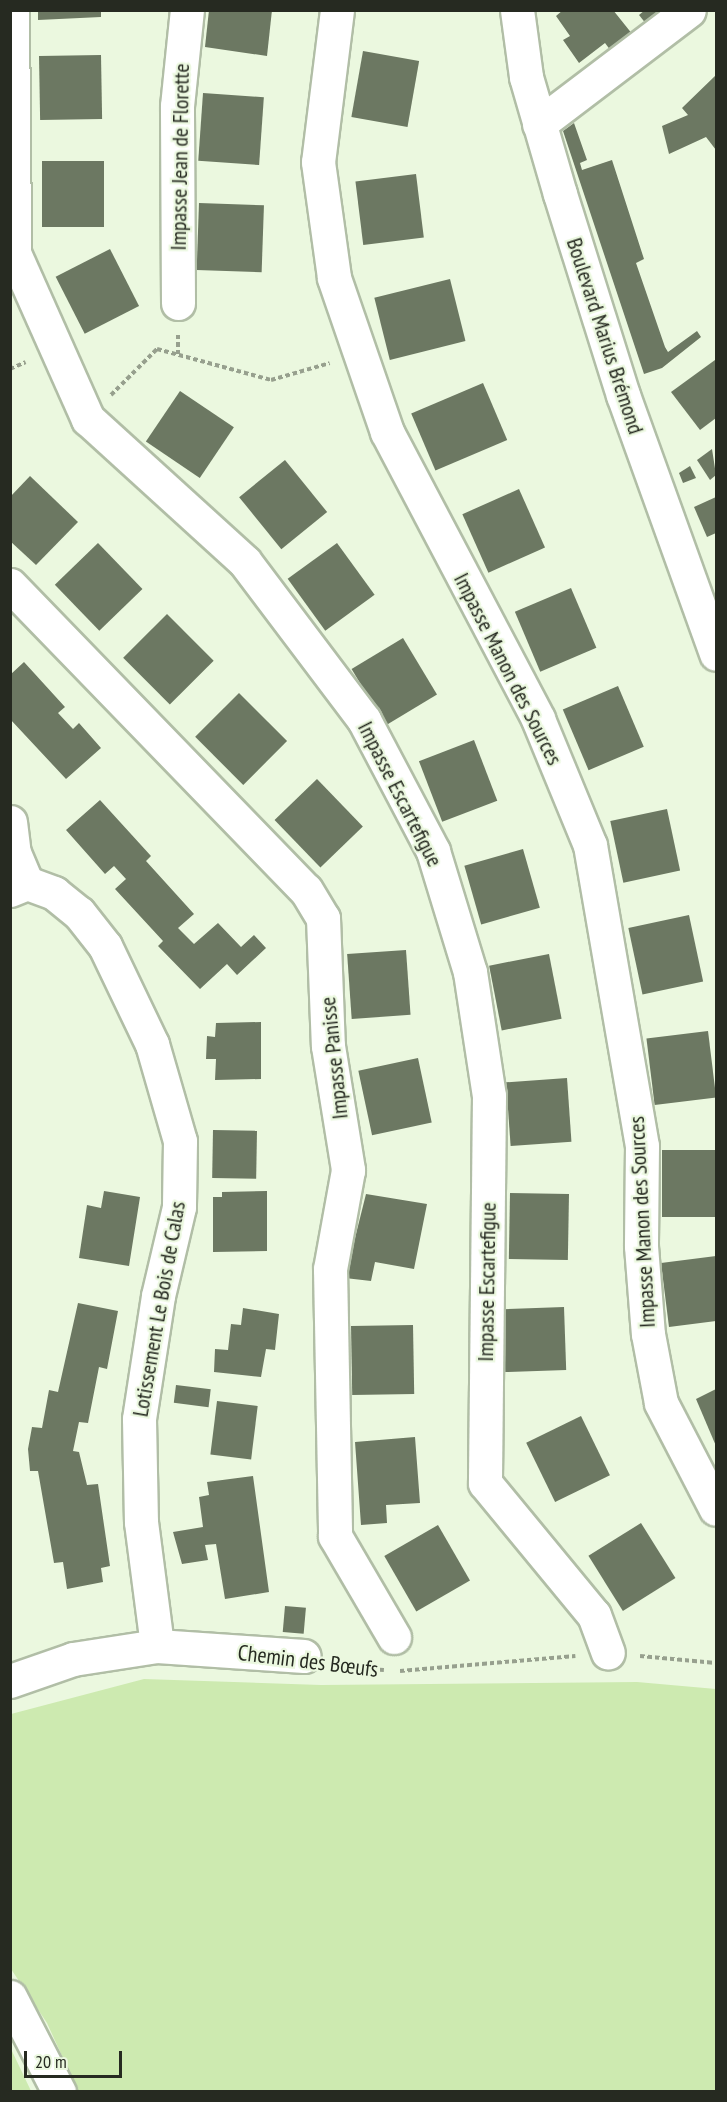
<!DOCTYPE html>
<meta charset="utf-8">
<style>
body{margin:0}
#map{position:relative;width:727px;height:2102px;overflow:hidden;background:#ebf8df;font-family:"PT Sans Narrow",sans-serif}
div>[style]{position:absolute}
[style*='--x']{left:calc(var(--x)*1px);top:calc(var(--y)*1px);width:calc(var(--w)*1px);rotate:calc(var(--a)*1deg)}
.green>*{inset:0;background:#cdeab0}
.building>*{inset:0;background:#6c7862;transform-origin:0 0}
.path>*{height:4px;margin-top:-2px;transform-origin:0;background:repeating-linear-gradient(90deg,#97a08e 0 4.5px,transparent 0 7.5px)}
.roads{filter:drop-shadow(2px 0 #b1bea6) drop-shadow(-2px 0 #b1bea6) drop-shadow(0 2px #b1bea6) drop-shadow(0 -2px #b1bea6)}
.minor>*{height:33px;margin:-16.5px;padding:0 16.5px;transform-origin:16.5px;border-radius:16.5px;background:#fff}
span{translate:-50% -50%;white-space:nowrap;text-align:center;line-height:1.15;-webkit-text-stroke:4.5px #ebf8df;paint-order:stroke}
.street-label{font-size:22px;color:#262a21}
.frame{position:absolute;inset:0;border:12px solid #262a21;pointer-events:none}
.scale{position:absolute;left:24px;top:2051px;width:98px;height:27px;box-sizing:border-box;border:3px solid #262a21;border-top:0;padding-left:8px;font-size:18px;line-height:21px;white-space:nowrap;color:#262a21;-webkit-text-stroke:4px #ebf8df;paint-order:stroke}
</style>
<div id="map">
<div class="green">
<div style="clip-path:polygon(144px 1679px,321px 1685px,637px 1682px,716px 1689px,716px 2091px,78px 2091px,47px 2023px,11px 1969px,11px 1714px)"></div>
<div style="clip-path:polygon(10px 2049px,11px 2049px,31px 2091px,11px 2091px)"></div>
</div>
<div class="building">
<div style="clip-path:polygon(38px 10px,101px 10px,101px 17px,38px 20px)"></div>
<div style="clip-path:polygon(209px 10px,272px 10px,267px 56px,205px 47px)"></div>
<div style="clip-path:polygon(563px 10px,613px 10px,633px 35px,611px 51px,605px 43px,579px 63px,563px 40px,570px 36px,556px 16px)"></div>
<div style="clip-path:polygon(645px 10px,665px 10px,647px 25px,639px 15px)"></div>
<div style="left:363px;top:51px;width:57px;height:67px;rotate:10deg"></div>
<div style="left:101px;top:55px;width:64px;height:62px;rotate:89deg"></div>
<div style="clip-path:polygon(716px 75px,716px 150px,706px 137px,669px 154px,662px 126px,688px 115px,682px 108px)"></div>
<div style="left:203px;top:93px;width:61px;height:68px;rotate:4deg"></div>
<div style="clip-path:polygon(574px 123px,587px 160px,580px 163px,582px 170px,612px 160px,644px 259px,636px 263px,665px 347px,668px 352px,697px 331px,701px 337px,662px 368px,644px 374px,563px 131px)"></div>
<div style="left:42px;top:161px;width:62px;height:66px"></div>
<div style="left:416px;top:174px;width:64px;height:61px;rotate:83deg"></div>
<div style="left:199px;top:203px;width:65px;height:67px;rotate:2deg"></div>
<div style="left:110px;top:249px;width:64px;height:61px;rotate:63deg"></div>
<div style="left:450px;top:279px;width:64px;height:78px;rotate:76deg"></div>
<div style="clip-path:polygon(715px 360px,716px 418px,700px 430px,671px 392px)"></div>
<div style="left:483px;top:383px;width:62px;height:78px;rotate:67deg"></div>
<div style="left:180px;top:391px;width:65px;height:61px;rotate:34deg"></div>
<div style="clip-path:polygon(712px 449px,716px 475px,710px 480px,697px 460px)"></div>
<div style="left:285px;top:460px;width:67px;height:59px;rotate:51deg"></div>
<div style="clip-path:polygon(690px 466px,696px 478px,683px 483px,679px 473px)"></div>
<div style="clip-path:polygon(30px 476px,78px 522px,36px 565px,10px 541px,10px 497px)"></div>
<div style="left:519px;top:489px;width:64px;height:62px;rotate:66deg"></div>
<div style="clip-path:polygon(716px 497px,716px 533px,707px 537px,694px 507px)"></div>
<div style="left:98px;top:543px;width:64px;height:60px;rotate:46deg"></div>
<div style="left:337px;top:543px;width:64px;height:61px;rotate:54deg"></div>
<div style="left:571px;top:588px;width:65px;height:61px;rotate:67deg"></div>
<div style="left:167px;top:614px;width:66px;height:62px;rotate:45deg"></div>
<div style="left:403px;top:638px;width:66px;height:60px;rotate:59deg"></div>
<div style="clip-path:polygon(24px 662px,65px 707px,58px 713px,73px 729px,79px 723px,101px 748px,66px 779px,10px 719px,10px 675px)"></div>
<div style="left:618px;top:686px;width:66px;height:60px;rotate:67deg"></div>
<div style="left:239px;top:693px;width:68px;height:62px;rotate:45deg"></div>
<div style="left:474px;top:740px;width:65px;height:59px;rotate:69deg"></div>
<div style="left:317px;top:779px;width:66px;height:59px;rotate:46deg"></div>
<div style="clip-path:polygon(100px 800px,151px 856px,146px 861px,194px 914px,178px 928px,194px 944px,218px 923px,241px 947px,254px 935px,266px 948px,237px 975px,227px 964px,200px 989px,158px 946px,163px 941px,115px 889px,126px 879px,114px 866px,105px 874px,66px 830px)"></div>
<div style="left:667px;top:809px;width:63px;height:58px;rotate:78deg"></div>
<div style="left:523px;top:849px;width:61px;height:61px;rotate:74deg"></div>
<div style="left:689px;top:915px;width:68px;height:62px;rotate:78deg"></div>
<div style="left:406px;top:950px;width:65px;height:59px;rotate:86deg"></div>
<div style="left:549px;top:954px;width:66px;height:61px;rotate:79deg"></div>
<div style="clip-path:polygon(261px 1022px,261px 1079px,215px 1080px,216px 1059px,206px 1059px,207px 1036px,215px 1037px,216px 1023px)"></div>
<div style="left:708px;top:1031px;width:67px;height:62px;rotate:83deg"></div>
<div style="left:418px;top:1058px;width:66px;height:61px;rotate:78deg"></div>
<div style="left:567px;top:1078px;width:64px;height:61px;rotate:86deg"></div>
<div style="left:213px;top:1130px;width:44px;height:48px;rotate:1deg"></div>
<div style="left:716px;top:1150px;width:67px;height:54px;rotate:90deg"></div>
<div style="clip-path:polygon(104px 1191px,140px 1197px,129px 1266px,79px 1258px,87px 1205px,101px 1208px)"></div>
<div style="clip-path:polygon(267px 1191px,267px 1251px,213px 1252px,213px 1197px,222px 1197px,222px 1192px)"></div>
<div style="left:510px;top:1193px;width:59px;height:66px;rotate:1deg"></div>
<div style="clip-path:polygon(366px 1194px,427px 1204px,414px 1269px,375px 1262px,371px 1281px,345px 1278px)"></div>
<div style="clip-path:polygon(716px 1256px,716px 1321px,669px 1327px,661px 1263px)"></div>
<div style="clip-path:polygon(78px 1303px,118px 1311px,107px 1369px,99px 1367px,88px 1423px,79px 1422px,73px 1451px,79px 1452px,87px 1485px,98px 1484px,110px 1566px,101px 1568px,103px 1582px,67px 1589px,63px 1562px,54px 1563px,38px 1471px,30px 1471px,28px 1449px,32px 1427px,42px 1428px,49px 1390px,58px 1392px)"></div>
<div style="left:564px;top:1307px;width:63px;height:61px;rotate:88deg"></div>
<div style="clip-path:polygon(243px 1308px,279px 1314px,275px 1350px,266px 1349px,261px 1377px,214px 1372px,215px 1349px,228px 1350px,231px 1324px,241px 1325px)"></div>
<div style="left:413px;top:1325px;width:69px;height:62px;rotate:89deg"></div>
<div style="left:176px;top:1385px;width:35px;height:18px;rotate:7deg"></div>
<div style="clip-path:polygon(716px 1389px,716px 1446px,696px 1399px)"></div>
<div style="left:217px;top:1401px;width:41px;height:54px;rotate:7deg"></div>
<div style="left:581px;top:1416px;width:66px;height:61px;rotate:64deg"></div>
<div style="clip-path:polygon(415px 1437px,420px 1503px,386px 1505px,387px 1523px,361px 1525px,355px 1442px)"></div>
<div style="clip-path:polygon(253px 1476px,269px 1592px,225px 1599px,216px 1544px,205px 1545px,208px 1560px,182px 1564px,173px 1532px,203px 1527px,199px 1497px,209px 1495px,207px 1482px)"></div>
<div style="left:641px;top:1523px;width:65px;height:62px;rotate:58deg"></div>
<div style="left:438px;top:1525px;width:64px;height:62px;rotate:60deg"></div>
<div style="left:285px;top:1606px;width:21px;height:26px;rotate:5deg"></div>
</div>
<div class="path">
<div style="--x:178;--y:354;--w:20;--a:-90"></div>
<div style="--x:10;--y:369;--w:17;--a:-24"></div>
<div style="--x:111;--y:395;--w:65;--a:-45"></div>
<div style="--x:157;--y:349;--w:118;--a:15.2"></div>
<div style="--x:271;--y:380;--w:61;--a:-16.1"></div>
<div style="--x:640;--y:1656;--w:76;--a:5.3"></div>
<div style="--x:335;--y:1667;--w:49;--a:3.5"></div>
<div style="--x:400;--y:1671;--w:176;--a:-4.9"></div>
</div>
<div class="roads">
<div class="minor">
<div style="--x:12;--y:10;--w:243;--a:89.5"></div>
<div style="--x:14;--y:253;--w:182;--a:66"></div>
<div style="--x:88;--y:419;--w:212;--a:42.3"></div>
<div style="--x:245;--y:562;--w:198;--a:53"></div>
<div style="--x:364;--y:720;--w:148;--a:62.2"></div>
<div style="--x:433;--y:851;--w:127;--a:73"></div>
<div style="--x:470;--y:972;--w:125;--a:81.3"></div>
<div style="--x:489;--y:1096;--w:387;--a:90.6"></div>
<div style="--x:485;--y:1483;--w:171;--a:50.5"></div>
<div style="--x:594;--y:1615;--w:40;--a:69.8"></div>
<div style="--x:337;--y:10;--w:153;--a:97.1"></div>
<div style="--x:318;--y:162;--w:117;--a:82.1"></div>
<div style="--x:334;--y:278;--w:163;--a:71"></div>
<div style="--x:387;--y:432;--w:324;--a:62.2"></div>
<div style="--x:538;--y:719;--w:136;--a:67.6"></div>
<div style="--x:590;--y:845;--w:305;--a:80.2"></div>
<div style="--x:642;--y:1146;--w:100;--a:90.6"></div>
<div style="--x:641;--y:1246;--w:88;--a:85.5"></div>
<div style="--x:648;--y:1334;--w:70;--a:79.3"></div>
<div style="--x:661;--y:1403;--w:119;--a:62.6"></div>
<div style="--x:517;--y:10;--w:68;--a:82.3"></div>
<div style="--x:526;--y:77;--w:122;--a:73.8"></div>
<div style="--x:560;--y:194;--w:211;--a:72.6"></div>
<div style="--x:623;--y:395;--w:275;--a:70.2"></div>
<div style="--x:539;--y:124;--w:188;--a:-37.2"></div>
<div style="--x:178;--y:303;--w:197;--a:-90.3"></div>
<div style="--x:177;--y:106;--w:97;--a:-84.1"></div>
<div style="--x:10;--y:585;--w:425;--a:45.9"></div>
<div style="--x:306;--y:890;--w:33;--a:59"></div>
<div style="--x:323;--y:918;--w:128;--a:87.8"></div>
<div style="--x:328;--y:1046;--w:126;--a:80.8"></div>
<div style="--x:348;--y:1170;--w:101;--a:100.3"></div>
<div style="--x:330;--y:1269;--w:267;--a:88.9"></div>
<div style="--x:335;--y:1536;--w:117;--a:59.7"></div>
<div style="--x:10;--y:822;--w:31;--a:83"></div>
<div style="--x:14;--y:853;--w:33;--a:67"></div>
<div style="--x:10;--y:890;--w:18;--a:-22"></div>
<div style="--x:27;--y:883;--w:29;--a:20"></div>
<div style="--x:54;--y:893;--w:32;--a:39"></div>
<div style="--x:79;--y:913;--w:42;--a:51.8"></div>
<div style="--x:105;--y:946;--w:109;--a:64.4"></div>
<div style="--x:152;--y:1044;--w:101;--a:73.9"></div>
<div style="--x:180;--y:1141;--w:66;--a:90.9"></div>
<div style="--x:179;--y:1207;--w:91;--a:103.3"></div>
<div style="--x:158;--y:1296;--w:124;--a:98.8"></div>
<div style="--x:139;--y:1419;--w:103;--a:88.9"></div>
<div style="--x:141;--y:1522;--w:125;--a:82.6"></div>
<div style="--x:10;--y:1681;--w:67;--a:-19.2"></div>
<div style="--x:73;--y:1659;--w:85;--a:-8.8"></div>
<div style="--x:157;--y:1646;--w:147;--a:3.9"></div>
<div style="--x:10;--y:1997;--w:107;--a:62.7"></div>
</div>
</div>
<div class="street-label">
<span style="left:180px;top:157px;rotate:-89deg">Impasse Jean de Florette</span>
<span style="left:605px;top:336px;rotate:72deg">Boulevard Marius Brémond</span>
<span style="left:508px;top:669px;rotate:63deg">Impasse Manon des Sources</span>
<span style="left:400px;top:794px;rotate:63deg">Impasse Escartefigue</span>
<span style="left:334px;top:1058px;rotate:-96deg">Impasse Panisse</span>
<span style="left:642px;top:1222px;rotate:-93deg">Impasse Manon des Sources</span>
<span style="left:487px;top:1282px;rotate:-89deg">Impasse Escartefigue</span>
<span style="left:159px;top:1309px;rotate:-80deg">Lotissement Le Bois de Calas</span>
<span style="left:308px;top:1661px;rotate:7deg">Chemin des Bœufs</span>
</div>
<div class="frame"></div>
<div class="scale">20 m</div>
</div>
